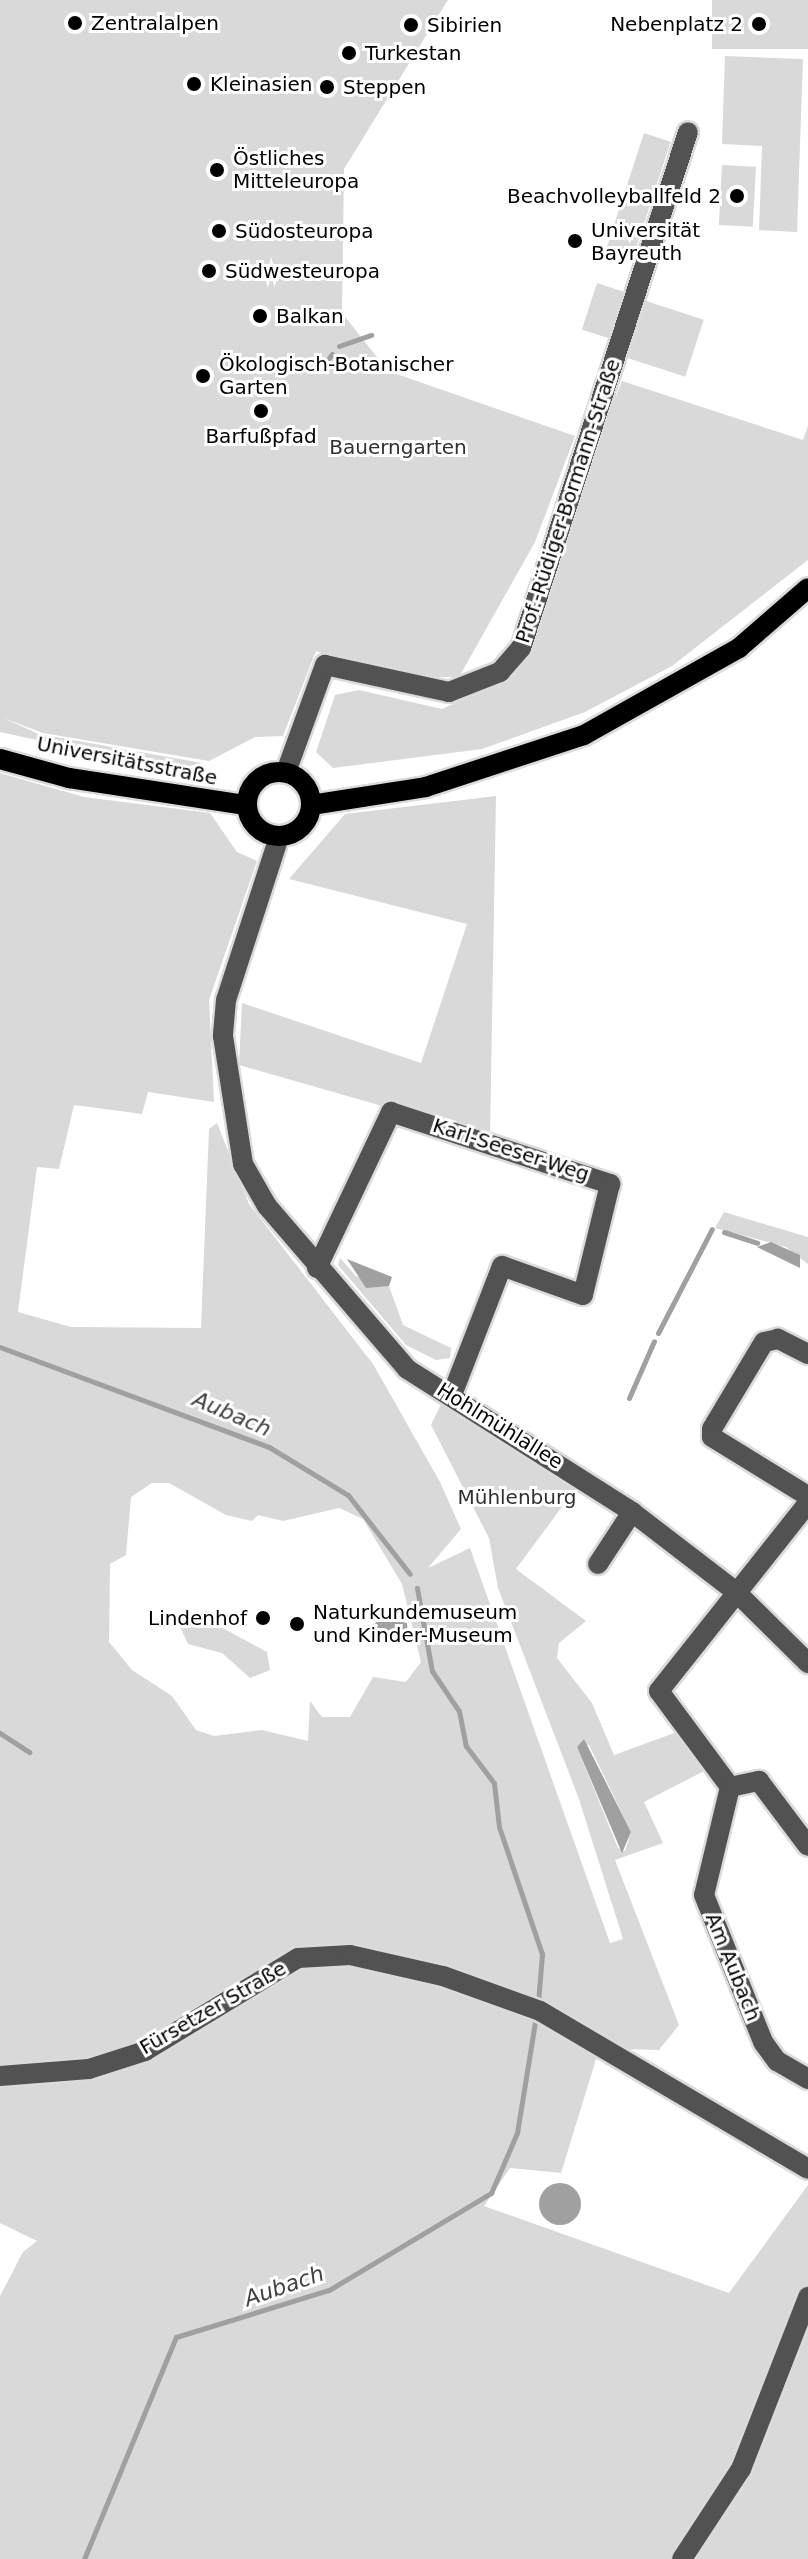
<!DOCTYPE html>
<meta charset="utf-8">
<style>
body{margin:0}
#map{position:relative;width:808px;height:2559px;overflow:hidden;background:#fff;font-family:"DejaVu Sans",sans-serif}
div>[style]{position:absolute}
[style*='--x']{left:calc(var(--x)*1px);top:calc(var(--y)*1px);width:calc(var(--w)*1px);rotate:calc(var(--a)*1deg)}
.green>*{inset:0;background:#d9d9d9;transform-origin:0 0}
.water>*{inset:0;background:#a0a0a0}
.round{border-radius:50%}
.stream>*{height:5px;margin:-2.5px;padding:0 2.5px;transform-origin:2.5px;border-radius:2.5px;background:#a0a0a0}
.roads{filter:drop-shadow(2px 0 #dbdbdb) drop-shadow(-2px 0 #dbdbdb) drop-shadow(0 2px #dbdbdb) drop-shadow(0 -2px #dbdbdb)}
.minor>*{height:20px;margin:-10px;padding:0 10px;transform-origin:10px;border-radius:10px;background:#525252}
.major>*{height:20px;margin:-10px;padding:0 10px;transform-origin:10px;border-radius:10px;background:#000}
.major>.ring{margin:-10px;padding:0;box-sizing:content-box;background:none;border:20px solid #000;border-radius:50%}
.dots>*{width:22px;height:22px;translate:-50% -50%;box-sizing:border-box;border:4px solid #fff;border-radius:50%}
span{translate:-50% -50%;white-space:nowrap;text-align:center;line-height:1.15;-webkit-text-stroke:6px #fff;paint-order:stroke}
.poi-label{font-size:20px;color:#000}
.left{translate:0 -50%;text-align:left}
.right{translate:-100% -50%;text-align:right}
.park-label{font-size:20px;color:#303030}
.street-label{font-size:20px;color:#000}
.water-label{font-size:22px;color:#414141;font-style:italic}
</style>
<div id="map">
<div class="green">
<div style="clip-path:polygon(0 0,448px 0,344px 169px,342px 313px,388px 371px,575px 436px,535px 542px,459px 677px,394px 677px,316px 651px,283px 736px,255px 737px,209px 761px,43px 733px,3px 718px,39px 734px,202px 763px,175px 770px,0 732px)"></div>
<div style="left:712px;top:0;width:96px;height:49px"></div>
<div style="clip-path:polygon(725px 56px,803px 59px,797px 232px,759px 230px,762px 146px,722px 144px)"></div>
<div style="left:644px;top:133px;width:28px;height:121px;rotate:18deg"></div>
<div style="left:722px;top:165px;width:34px;height:60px;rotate:3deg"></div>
<div style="left:597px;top:283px;width:29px;height:49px;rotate:18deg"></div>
<div style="left:640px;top:299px;width:67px;height:60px;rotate:18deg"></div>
<div style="clip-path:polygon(622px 381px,803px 440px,808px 426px,808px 560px,672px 666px,585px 712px,482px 749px,333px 768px,316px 752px,335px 695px,359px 690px,442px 709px,486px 689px,530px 608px)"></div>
<div style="clip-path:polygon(evenodd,0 773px,84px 797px,210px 813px,237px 852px,257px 861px,209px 1000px,214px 1102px,148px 1092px,142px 1114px,74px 1105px,59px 1169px,37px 1167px,18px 1312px,71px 1327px,201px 1328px,209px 1129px,217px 1123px,249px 1204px,373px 1364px,440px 1482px,461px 1529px,428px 1568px,470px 1548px,610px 1943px,623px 1939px,579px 1799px,498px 1588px,489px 1538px,431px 1425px,442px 1402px,576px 1488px,516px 1569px,586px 1621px,559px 1643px,557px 1658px,592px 1703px,614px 1755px,677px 1732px,706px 1770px,644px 1802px,663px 1843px,615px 1860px,679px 2025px,659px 2050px,625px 2049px,544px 2003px,443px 1976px,298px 1958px,145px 2051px,0 2076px,0 773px,152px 1483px,169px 1483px,226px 1515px,252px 1521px,258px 1515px,283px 1521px,339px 1508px,363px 1519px,402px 1584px,421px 1662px,406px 1682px,373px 1677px,350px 1717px,322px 1717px,310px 1701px,308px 1741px,262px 1730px,214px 1736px,196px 1730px,172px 1696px,132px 1670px,109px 1642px,110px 1564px,126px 1555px,131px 1497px,152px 1483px,0 773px,589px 1745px,631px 1832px,625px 1851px,618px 1848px,577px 1747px,589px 1745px)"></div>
<div style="clip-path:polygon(496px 796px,490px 1137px,239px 1065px,242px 1003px,421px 1063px,467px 924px,289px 879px,345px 814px)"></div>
<div style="clip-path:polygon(724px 1212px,808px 1237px,808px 1264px,786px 1247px,715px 1228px)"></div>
<div style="clip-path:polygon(340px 1258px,356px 1276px,389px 1286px,403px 1325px,451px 1348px,450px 1358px,436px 1360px,406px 1345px,338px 1265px)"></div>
<div style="clip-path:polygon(187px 1609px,267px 1652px,270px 1670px,250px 1678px,222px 1653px,188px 1644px,176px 1618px)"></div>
<div style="clip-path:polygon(350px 1960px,531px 2017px,597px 2056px,561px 2173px,510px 2168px,484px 2206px,729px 2293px,808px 2185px,808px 2559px,0 2559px,0 2296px,23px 2252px,37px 2241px,0 2223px,0 2080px,161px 2054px,299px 1963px)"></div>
</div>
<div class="water">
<div style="clip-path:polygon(771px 1242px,800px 1255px,800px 1268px,757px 1247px)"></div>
<div style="clip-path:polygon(347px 1259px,392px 1277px,389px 1286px,366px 1288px)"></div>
<div style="clip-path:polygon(380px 1618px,407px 1623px,408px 1636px,387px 1637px,373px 1626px)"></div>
<div style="clip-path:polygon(584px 1739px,631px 1832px,622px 1853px,577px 1747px)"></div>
<div class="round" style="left:539px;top:2183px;width:42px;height:42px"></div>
</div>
<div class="stream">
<div style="--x:339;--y:346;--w:34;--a:-19"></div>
<div style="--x:329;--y:358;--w:5;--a:-53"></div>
<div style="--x:724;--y:1232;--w:35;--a:18"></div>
<div style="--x:658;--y:1333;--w:117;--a:-62.6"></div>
<div style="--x:0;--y:1347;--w:287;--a:20.4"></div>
<div style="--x:269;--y:1447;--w:92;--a:31.3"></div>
<div style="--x:348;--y:1495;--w:100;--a:51.9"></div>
<div style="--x:629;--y:1398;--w:62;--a:-66.3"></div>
<div style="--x:417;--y:1588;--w:84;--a:79.8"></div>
<div style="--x:432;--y:1671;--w:48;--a:56"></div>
<div style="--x:459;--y:1711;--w:36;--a:79"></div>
<div style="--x:466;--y:1746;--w:46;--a:52.9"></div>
<div style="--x:494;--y:1783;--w:44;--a:83.5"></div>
<div style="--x:499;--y:1827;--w:134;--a:71.3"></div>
<div style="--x:542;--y:1954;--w:49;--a:94.7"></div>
<div style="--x:0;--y:1733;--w:35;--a:33"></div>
<div style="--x:84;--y:2559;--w:240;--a:-67.5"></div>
<div style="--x:176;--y:2337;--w:160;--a:-17.1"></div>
<div style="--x:329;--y:2290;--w:189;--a:-30.9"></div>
<div style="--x:491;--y:2193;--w:65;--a:-66.6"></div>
<div style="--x:517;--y:2133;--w:112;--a:-80.8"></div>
</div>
<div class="roads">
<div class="minor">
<div style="--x:286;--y:772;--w:114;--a:-70"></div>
<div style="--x:325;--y:665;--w:127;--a:12.3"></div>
<div style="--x:449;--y:692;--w:55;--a:-21.4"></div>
<div style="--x:500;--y:672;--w:32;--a:-49"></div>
<div style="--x:521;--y:648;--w:542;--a:-72.07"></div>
<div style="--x:279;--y:837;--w:171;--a:108"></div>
<div style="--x:226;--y:1000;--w:36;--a:95"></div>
<div style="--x:223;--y:1036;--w:130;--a:81.1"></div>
<div style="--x:243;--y:1164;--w:48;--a:60.3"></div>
<div style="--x:267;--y:1206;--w:215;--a:49.3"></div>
<div style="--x:407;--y:1369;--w:267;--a:32.4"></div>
<div style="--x:632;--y:1512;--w:130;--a:37.5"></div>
<div style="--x:735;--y:1591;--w:103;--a:44.6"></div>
<div style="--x:317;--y:1268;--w:173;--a:-64.6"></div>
<div style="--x:391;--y:1112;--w:231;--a:18.2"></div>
<div style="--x:610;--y:1184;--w:114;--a:103.7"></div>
<div style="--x:583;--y:1295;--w:86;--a:-160.3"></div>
<div style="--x:502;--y:1266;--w:138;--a:111.2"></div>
<div style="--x:808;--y:1354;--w:34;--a:-153"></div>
<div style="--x:778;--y:1339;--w:14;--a:168"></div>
<div style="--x:764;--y:1342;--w:101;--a:120.9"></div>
<div style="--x:712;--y:1429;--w:8;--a:90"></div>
<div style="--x:712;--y:1437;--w:113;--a:31.6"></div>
<div style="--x:808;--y:1503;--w:240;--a:128.4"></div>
<div style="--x:659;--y:1691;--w:119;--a:53.5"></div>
<div style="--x:730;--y:1787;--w:111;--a:103.5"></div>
<div style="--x:704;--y:1895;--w:158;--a:68.1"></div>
<div style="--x:763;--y:2042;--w:24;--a:54"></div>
<div style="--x:777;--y:2061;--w:36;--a:30"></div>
<div style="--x:598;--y:1564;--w:62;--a:-56.8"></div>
<div style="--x:730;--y:1787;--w:30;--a:-12"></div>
<div style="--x:759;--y:1781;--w:81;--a:53"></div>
<div style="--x:0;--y:2076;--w:89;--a:-4.5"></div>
<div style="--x:89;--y:2069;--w:59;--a:-17.8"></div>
<div style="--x:145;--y:2051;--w:179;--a:-31.3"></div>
<div style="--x:298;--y:1958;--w:52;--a:-3.3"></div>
<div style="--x:350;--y:1955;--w:95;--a:12.7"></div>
<div style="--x:443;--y:1976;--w:103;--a:19.8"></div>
<div style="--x:540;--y:2011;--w:311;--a:30.5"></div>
<div style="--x:682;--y:2559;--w:108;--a:-56.8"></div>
<div style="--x:741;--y:2469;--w:185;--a:-68.7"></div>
</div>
<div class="major">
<div style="--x:0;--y:759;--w:72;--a:15.4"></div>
<div style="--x:69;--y:778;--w:179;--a:8.7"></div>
<div class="ring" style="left:247px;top:772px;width:44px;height:44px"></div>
<div style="--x:311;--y:805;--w:116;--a:-8.9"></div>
<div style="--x:426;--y:787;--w:166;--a:-18.2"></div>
<div style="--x:584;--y:735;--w:178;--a:-29.3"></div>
<div style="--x:739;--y:648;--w:91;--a:-41"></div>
</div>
</div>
<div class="dots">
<div style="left:75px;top:23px;background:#000"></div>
<div style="left:759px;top:24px;background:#000"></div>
<div style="left:411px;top:25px;background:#000"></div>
<div style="left:349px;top:53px;background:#000"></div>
<div style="left:194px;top:84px;background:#000"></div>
<div style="left:327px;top:87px;background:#000"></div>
<div style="left:217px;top:170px;background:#000"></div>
<div style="left:737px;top:196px;background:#000"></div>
<div style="left:219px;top:231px;background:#000"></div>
<div style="left:575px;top:241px;background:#000"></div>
<div style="left:209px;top:271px;background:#000"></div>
<div style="left:260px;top:316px;background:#000"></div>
<div style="left:203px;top:376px;background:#000"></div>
<div style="left:261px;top:411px;background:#000"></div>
<div style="left:263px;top:1618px;background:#000"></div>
<div style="left:297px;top:1624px;background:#000"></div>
</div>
<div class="poi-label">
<span class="left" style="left:91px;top:23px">Zentralalpen</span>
<span class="right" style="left:743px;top:24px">Nebenplatz 2</span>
<span class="left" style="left:427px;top:25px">Sibirien</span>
<span class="left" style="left:365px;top:53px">Turkestan</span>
<span class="left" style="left:210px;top:84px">Kleinasien</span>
<span class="left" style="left:343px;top:87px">Steppen</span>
<span class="left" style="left:233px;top:170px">Östliches<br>Mitteleuropa</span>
<span class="right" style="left:721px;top:196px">Beachvolleyballfeld 2</span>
<span class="left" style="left:591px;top:242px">Universität<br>Bayreuth</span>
<span class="left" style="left:235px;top:231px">Südosteuropa</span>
<span class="left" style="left:225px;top:271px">Südwesteuropa</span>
<span class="left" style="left:276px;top:316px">Balkan</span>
<span class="left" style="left:219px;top:376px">Ökologisch-Botanischer<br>Garten</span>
<span style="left:261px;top:436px">Barfußpfad</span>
<span class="left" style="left:313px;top:1624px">Naturkundemuseum<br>und Kinder-Museum</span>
<span class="right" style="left:247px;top:1618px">Lindenhof</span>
</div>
<div class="park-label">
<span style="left:398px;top:447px">Bauerngarten</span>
<span style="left:517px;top:1497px">Mühlenburg</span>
</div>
<div class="street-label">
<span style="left:568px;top:501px;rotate:-72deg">Prof.-Rüdiger-Bormann-Straße</span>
<span style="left:127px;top:761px;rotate:11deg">Universitätsstraße</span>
<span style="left:511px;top:1150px;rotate:18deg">Karl-Seeser-Weg</span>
<span style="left:500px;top:1426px;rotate:32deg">Hohlmühlallee</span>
<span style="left:733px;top:1967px;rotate:68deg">Am Aubach</span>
<span style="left:213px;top:2008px;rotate:-30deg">Fürsetzer Straße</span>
</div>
<div class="water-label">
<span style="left:232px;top:1414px;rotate:23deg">Aubach</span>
<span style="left:284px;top:2286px;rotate:-19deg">Aubach</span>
</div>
</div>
